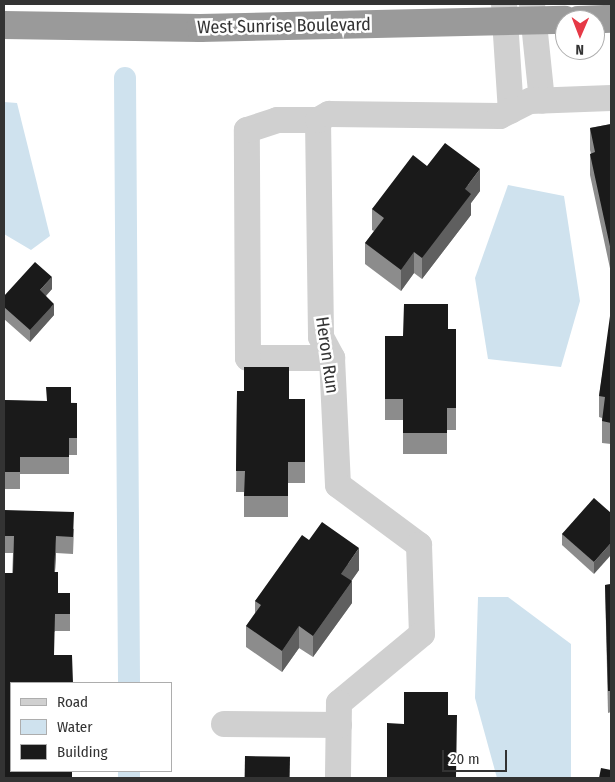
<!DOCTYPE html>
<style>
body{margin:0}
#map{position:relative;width:615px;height:782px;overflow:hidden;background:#fff;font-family:"Fira Sans Condensed",sans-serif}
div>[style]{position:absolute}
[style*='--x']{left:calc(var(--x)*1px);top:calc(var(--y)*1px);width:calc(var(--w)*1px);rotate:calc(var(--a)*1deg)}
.water>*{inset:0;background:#cfe2ee}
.canal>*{height:22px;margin:-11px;padding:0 11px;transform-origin:11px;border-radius:11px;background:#cfe2ee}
.minor>*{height:26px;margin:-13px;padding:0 13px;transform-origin:13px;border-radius:13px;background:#d0d0d0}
.highway>*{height:28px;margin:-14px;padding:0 14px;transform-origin:14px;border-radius:14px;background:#9a9a9a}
.wall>*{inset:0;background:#8c8c8c}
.shaded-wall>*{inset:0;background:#5f5f5f}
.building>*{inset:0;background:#1a1a1a;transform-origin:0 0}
span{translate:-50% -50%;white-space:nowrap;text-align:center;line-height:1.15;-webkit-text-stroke:5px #fff;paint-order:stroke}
.street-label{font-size:18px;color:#333}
.frame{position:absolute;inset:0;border:5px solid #333;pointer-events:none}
.legend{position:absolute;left:10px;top:682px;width:162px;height:90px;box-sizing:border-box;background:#fff;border:1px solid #adadad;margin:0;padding:6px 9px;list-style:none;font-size:15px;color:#333}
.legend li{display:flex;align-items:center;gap:10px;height:25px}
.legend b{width:25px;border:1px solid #adadad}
.north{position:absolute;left:555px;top:10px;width:50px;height:50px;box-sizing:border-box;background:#fff;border:1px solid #adadad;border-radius:50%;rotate:181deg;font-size:14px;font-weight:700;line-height:20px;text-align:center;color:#333}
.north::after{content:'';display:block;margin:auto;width:18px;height:22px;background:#e63946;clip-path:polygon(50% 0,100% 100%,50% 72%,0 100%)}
.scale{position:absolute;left:442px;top:750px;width:65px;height:22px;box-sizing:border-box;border:2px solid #333;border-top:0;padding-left:6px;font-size:15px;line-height:18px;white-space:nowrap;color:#333;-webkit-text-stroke:4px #fff;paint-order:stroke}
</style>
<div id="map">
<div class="water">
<div style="clip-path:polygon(4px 102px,17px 103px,50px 236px,31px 250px,4px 234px)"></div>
<div style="clip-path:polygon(508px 185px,564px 196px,580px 301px,561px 367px,488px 359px,475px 278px)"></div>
<div style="clip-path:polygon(478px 597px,508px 597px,571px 644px,571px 778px,497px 778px,475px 698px)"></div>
</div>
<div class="canal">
<div style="--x:125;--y:78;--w:605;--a:89.62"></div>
<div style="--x:129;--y:771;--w:7;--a:90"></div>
</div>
<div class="minor">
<div style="--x:504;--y:4;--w:107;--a:86.3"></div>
<div style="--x:532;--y:4;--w:97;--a:84.1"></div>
<div style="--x:318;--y:120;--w:217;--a:89.2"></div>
<div style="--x:321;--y:337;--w:24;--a:62"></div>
<div style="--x:332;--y:358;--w:127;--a:87.3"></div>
<div style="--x:338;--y:485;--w:101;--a:36.5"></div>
<div style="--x:419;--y:545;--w:89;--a:88.1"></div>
<div style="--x:422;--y:634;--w:108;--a:140.3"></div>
<div style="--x:339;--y:703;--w:75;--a:90.8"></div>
<div style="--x:332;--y:358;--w:84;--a:180"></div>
<div style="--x:248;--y:358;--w:228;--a:-90.3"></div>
<div style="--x:247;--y:130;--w:32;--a:-18"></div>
<div style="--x:277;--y:120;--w:41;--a:0"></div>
<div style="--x:318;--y:120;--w:13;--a:-29"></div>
<div style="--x:329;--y:114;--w:171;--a:0.7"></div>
<div style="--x:500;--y:116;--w:34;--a:-27"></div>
<div style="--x:530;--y:101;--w:81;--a:-2.1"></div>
<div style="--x:224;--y:724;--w:115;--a:0.5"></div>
</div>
<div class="highway">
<div style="--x:578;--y:20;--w:33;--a:-2"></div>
<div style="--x:4;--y:25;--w:196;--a:0.9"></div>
<div style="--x:200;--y:28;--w:365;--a:-1.3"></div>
</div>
<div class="wall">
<div style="clip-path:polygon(611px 124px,611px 273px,590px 175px,590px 154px,591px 154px,590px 150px,590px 128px)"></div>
<div style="clip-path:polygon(427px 166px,480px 191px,471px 203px,471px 215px,422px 279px,414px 273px,401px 291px,365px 264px,365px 243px,374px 231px,372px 230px,372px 209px)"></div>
<div style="clip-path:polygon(52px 289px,46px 296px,54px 315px,30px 342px,4px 319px,4px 296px)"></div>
<div style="clip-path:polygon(611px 317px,611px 444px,602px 443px,602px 418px,599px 417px,599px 396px)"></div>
<div style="clip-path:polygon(448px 329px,456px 329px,456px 430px,447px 430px,447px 454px,403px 454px,403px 420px,385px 420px,385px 336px,403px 336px)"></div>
<div style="clip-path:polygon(237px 391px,289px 399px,305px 399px,305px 483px,288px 483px,288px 517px,244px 517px,244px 492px,236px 492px)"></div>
<div style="clip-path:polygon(4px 400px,77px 403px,77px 455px,69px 455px,69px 474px,20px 474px,20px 489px,4px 489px)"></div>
<div style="clip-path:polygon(594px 498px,594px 574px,562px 545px,562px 534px)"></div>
<div style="clip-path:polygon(4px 510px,74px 529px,73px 554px,56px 553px,55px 572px,58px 593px,70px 610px,70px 631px,55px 631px,11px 683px,72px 771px,72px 778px,4px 778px,13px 553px,4px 553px)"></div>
<div style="clip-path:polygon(309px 540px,359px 570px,351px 581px,352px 603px,313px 657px,299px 648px,282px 672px,246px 647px,246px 626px,255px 613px,255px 601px)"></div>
<div style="clip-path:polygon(611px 584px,611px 712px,608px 713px,605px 585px)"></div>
</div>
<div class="shaded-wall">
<div style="clip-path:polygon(480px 169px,480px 191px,471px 203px,471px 215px,422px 279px,422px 258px,465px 189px)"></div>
<div style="clip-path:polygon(414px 252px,414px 273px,401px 291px,401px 270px)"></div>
<div style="clip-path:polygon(52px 277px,52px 289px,40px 302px,40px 290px)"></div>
<div style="clip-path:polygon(54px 304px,54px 315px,30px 342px,30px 330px)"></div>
<div style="clip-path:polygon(56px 536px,56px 553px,54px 589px,54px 572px)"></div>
<div style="clip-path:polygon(611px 543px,611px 555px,594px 574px,594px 562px)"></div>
<div style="clip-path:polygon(359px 548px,359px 570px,341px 596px,341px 574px)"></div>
<div style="clip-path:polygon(352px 581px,352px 603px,313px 657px,313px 636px)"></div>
<div style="clip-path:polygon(299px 626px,299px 648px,282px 672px,282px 651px)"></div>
</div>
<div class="building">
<div style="clip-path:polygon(611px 124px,611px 251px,590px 154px,595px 152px,590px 128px)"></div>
<div style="clip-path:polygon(445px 143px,480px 169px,465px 189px,471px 194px,422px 258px,414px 252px,401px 270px,365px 243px,384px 218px,372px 209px,413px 155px,427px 166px)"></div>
<div style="clip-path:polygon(35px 262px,52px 277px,40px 290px,54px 304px,30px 330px,4px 307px,4px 296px)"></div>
<div style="clip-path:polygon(404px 304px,448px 304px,448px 329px,456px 329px,456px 408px,447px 408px,447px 433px,403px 433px,403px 399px,385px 399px,385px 336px,403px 336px)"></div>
<div style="clip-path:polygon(610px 316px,611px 317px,611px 423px,602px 421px,605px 397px,599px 396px)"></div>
<div style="clip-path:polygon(244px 367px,289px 367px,289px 399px,305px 399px,305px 462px,288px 462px,288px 496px,244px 496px,245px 471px,236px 471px,237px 391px,244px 391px)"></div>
<div style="clip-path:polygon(46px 387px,71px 387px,71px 403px,77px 403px,77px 438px,69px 438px,69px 457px,20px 457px,20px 472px,4px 472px,4px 400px,47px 401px)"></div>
<div style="clip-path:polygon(594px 498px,611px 513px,611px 543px,594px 562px,562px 534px)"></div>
<div style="clip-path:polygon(4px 510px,74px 512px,73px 537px,56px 536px,54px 572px,58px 572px,58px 593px,70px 593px,70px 614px,55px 614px,54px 655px,72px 655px,73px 683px,11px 683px,11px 771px,72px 771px,72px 778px,4px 778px,4px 573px,13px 573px,14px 536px,4px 536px)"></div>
<div style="clip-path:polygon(322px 522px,359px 548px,341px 574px,352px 581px,313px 636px,299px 626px,282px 651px,246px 626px,261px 605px,255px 601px,302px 535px,309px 540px)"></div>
<div style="clip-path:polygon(611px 584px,611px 691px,608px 691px,605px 585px)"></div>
<div style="clip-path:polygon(404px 692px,448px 692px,448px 715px,457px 715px,456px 778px,387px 778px,387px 723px,404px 724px)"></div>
<div style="left:245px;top:756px;width:45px;height:22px;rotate:1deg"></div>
<div style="clip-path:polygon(601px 768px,611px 770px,611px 768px,611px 778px,599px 778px)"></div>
</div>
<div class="street-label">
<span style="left:284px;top:26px;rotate:-1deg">West Sunrise Boulevard</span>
<span style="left:327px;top:355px;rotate:82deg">Heron Run</span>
</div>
<div class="frame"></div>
<ul class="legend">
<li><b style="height:6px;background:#d0d0d0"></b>Road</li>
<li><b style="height:14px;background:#cfe2ee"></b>Water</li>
<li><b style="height:14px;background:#1a1a1a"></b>Building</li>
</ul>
<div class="north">N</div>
<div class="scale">20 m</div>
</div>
